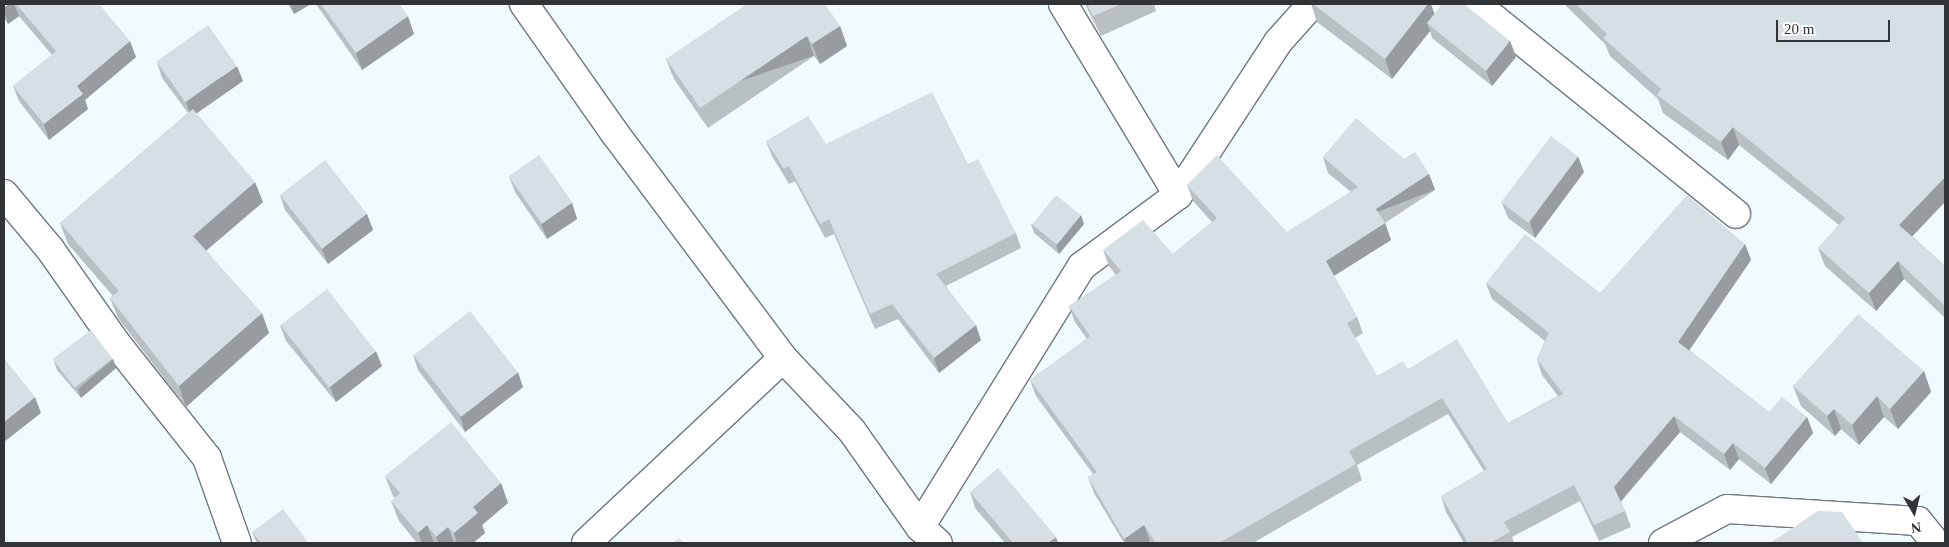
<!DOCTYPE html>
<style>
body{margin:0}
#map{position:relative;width:1949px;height:547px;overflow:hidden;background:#f1fafe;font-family:Georgia,serif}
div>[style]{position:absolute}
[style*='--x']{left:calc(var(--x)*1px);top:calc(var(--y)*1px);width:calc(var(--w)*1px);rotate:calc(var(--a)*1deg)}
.roads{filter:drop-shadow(1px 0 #70797c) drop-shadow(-1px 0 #70797c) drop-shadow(0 1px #70797c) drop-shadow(0 -1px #70797c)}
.street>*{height:28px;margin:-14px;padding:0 14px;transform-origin:14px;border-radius:14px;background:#fff}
.wall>*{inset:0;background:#b8c0c3}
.shaded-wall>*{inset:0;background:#969c9f;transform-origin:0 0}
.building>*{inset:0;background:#d6dfe3;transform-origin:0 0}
span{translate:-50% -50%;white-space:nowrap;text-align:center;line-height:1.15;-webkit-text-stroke:4px #fff;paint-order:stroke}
.frame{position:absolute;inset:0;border:5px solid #313436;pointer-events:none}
.north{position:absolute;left:1889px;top:487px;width:50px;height:50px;-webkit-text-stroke:4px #fff;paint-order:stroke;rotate:172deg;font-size:14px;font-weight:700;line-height:20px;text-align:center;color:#313436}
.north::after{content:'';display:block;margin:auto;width:18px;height:22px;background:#313436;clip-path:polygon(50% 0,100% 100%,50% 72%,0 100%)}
.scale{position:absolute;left:1776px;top:20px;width:114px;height:22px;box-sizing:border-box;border:2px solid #313436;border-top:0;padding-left:6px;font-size:15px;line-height:18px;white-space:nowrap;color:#313436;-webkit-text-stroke:4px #fff;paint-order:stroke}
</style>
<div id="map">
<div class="roads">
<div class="street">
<div style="--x:524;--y:4;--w:156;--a:54.9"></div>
<div style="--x:614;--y:132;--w:282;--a:53.2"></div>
<div style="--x:783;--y:358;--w:100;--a:46.6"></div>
<div style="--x:852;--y:431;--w:118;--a:54.7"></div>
<div style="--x:920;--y:527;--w:24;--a:42"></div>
<div style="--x:1063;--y:4;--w:223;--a:58.9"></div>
<div style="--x:1476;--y:4;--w:334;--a:38.9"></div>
<div style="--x:4;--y:194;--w:72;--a:50.1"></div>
<div style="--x:50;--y:249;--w:115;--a:54.9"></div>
<div style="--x:116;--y:343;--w:147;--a:51.6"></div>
<div style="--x:207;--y:458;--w:90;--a:70.6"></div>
<div style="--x:920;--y:527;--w:307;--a:-58.2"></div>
<div style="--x:1082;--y:266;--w:119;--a:-36.5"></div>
<div style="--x:1178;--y:195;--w:183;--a:-56.8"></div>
<div style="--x:1278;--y:42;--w:51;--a:-48.2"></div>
<div style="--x:586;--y:543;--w:270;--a:-43.2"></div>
<div style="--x:1663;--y:543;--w:72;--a:-28"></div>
<div style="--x:1727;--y:509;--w:191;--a:3.6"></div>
<div style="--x:1918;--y:521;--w:28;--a:51"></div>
</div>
</div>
<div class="wall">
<div style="clip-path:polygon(4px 4px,99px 4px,136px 57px,85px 100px,88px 109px,49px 140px,19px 101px,13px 86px,52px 55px,19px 16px,8px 24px,4px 18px)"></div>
<div style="clip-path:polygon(288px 4px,311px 4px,294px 14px)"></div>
<div style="clip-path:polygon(316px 4px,399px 4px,414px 34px,362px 70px)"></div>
<div style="clip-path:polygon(1085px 4px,1154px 4px,1156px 11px,1101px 36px)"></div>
<div style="clip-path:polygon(1311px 4px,1431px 4px,1434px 14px,1510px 41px,1516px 57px,1492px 86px,1432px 38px,1430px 31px,1392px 79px,1317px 22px)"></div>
<div style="clip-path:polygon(1564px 4px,1945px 4px,1912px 236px,1945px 266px,1945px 318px,1904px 279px,1876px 311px,1825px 266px,1818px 248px,1839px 225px,1739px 145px,1728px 160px,1663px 113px,1658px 99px,1610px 56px,1605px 44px)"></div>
<div style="clip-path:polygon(840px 26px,847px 46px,820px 64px,814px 56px,708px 128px,674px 79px,666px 59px)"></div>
<div style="clip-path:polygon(157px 62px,243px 81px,196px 114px,263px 202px,206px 250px,269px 333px,186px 407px,118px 318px,110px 298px,113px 296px,68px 244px,60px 223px,188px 113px,162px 78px)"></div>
<div style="clip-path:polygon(766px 141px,826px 144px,968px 164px,1016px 233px,1021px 248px,946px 286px,981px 340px,939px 373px,898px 319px,875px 329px,834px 234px,825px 238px,795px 181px,789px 184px,772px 156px)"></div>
<div style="clip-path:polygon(1323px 157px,1404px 159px,1429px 174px,1435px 190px,1385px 223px,1391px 240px,1334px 276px,1357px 317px,1363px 333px,1355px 338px,1377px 376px,1408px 369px,1508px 423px,1558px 396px,1542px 375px,1537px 359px,1545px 341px,1492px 299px,1486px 283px,1600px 293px,1745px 244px,1751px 260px,1689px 350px,1769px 412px,1807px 417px,1813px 433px,1771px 484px,1739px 459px,1730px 470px,1680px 432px,1621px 502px,1625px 511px,1631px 527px,1599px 541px,1580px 501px,1512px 537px,1514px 543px,1464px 543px,1446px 512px,1441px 496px,1484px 471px,1448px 414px,1357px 465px,1362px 480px,1253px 543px,1152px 543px,1150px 541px,1147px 543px,1124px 543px,1094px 493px,1088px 477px,1093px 474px,1036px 396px,1030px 380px,1087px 339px,1075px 322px,1069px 306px,1116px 275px,1109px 266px,1103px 250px,1173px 254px,1212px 222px,1193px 201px,1187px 185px,1287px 232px,1351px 192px,1328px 173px)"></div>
<div style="clip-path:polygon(1584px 172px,1535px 238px,1508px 218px,1502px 203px)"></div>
<div style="clip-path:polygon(509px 176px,572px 203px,577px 219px,547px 239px,515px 192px)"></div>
<div style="clip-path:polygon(280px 195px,367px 214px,373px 230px,328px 264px,285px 210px)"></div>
<div style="clip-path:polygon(1031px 224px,1084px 224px,1059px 254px,1034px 233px)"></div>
<div style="clip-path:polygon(280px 325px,382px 366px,336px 402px,286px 341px)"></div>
<div style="clip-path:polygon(413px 355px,523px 387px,465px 432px,418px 370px)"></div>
<div style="clip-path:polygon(113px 359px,116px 368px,81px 398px,57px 370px,54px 361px)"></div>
<div style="clip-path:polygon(1924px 371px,1931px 392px,1898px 429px,1884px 417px,1859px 445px,1841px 429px,1835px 436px,1801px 406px,1793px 386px)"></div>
<div style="clip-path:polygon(385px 476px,501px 483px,508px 503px,482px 525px,485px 533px,473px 543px,417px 543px,399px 521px,391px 501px,395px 498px,393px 496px)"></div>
<div style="clip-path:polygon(970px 492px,1058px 543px,1005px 543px,975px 508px)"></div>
<div style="clip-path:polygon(252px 532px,309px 543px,257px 543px)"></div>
</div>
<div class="shaded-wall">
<div style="clip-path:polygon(9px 4px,14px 4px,19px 16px,8px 24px,4px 11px,4px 8px)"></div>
<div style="clip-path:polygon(290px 4px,311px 4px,294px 14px)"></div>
<div style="clip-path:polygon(1428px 4px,1431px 4px,1437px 21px,1427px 23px,1430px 31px,1392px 79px,1385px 59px)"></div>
<div style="clip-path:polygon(408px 16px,414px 34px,362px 70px,356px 53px)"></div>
<div style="clip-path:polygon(840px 26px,847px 46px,820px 64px,812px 44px)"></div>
<div style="left:807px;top:36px;width:21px;height:129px;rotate:71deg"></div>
<div style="clip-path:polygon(130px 41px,136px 57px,85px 100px,88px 109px,49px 140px,44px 124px,77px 86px)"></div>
<div style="clip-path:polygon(1510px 41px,1516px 57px,1492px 86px,1486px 71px)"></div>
<div style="clip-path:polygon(237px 66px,243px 81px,191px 117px,186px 102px)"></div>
<div style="clip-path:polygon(1733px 127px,1739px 145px,1728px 160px,1721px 142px)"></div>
<div style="clip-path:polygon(1578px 156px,1584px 172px,1535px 238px,1530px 222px)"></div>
<div style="left:1429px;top:174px;width:17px;height:64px;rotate:69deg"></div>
<div style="clip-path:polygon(1945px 177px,1945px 202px,1906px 243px,1899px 225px)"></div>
<div style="clip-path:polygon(255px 182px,263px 202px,200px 256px,193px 236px)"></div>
<div style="clip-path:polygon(572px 203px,577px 219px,547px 239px,541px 224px)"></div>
<div style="clip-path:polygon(367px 214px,373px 230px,328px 264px,322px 249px)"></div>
<div style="clip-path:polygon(1081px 215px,1084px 224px,1059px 254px,1056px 245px)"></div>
<div style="clip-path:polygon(1385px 223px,1391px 240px,1332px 277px,1326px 261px)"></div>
<div style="clip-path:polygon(1745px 244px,1751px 260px,1684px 358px,1678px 342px)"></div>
<div style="clip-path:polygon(1898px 261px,1904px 279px,1876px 311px,1869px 293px)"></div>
<div style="clip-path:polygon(262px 313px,269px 333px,186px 407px,179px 386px)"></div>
<div style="clip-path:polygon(976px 325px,981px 340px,939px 373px,934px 358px)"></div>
<div style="clip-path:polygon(376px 351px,382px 366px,336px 402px,330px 387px)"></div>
<div style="clip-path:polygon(113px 359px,116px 368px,81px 398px,78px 389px)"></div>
<div style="clip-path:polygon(1924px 371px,1931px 392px,1898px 429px,1890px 409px)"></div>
<div style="clip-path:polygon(518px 372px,523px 387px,465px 432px,460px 416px)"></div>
<div style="clip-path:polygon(1877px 396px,1884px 417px,1859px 445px,1852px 425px)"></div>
<div style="clip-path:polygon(35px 397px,41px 413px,4px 442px,4px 422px)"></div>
<div style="clip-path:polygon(1834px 409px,1841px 429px,1835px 436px,1827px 416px)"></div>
<div style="clip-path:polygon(1674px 416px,1680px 432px,1619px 503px,1614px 487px)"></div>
<div style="clip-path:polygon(1807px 417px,1813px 433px,1771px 484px,1765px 468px)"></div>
<div style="clip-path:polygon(1733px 443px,1739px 459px,1730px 470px,1724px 454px)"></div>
<div style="clip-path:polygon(501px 483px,508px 503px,482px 525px,485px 533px,473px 543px,457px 543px,454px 533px,473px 507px)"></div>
<div style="clip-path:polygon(427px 525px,434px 543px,422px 543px,418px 533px)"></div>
<div style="clip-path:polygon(1144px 525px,1150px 541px,1147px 543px,1126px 543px,1124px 539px)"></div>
<div style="clip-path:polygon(448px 527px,454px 543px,439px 543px,436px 537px)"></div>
<div style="clip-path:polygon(1056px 537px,1058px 543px,1048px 543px)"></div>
</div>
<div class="building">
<div style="clip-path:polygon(4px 4px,9px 4px,4px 8px)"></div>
<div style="clip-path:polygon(16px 4px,99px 4px,130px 41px,77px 86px,83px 94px,44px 124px,13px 86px,56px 51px)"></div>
<div style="clip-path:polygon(321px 4px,399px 4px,408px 16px,356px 53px)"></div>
<div style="clip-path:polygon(747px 4px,825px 4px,840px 26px,812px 44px,807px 36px,700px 108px,666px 59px)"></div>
<div style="clip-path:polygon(1087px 4px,1121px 4px,1093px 16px)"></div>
<div style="clip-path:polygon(1313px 4px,1428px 4px,1385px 59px)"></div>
<div style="clip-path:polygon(1442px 4px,1464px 4px,1510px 41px,1486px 71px,1427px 23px)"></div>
<div style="clip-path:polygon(1576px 4px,1945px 4px,1945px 177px,1899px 225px,1945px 266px,1945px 306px,1898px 261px,1869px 293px,1818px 248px,1845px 218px,1733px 127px,1721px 142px,1657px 95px,1661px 89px,1603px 38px,1607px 34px)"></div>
<div style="left:208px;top:25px;width:50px;height:63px;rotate:55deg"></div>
<div style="clip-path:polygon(932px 92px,968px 164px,978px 159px,1016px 233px,936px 274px,976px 325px,934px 358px,892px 304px,870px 314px,829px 219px,820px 224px,789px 166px,784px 169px,766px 141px,808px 116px,826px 144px)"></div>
<div style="clip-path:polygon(193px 109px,255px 182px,193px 236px,262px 313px,179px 386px,110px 298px,119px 291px,60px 223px)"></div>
<div style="clip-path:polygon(1356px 118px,1404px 159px,1415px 152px,1429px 174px,1376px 209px,1385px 223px,1326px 261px,1357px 317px,1347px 323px,1377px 376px,1403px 361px,1408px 369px,1457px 339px,1508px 423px,1563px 394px,1537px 359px,1549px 333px,1486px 283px,1525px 234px,1600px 293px,1687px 195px,1745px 244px,1678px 342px,1769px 412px,1782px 397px,1807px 417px,1765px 468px,1733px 443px,1724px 454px,1674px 416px,1614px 487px,1625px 511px,1594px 525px,1574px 485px,1504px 522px,1510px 532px,1490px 543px,1468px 543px,1441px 496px,1487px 469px,1442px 398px,1349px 451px,1356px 464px,1221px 542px,1222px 543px,1156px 543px,1144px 525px,1124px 539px,1088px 477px,1097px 472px,1030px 380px,1090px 336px,1069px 306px,1121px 271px,1103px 250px,1143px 220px,1173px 254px,1217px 218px,1187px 185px,1217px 155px,1287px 232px,1358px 187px,1323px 157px)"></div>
<div style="left:1551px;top:136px;width:34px;height:83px;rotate:37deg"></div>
<div style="left:539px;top:155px;width:58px;height:37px;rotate:55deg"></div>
<div style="left:325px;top:160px;width:68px;height:57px;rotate:52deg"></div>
<div style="left:1056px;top:195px;width:32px;height:38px;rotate:39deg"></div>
<div style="left:327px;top:289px;width:79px;height:59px;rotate:52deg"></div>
<div style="left:470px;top:311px;width:78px;height:72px;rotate:52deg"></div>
<div style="clip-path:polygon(1858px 314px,1924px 371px,1890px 409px,1877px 396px,1852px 425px,1834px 409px,1827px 416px,1793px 386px)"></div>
<div style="left:91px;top:330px;width:36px;height:48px;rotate:53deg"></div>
<div style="clip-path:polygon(4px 358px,35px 397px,4px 422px)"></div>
<div style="clip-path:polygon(451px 422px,501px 483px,473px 507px,478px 513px,454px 533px,448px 527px,436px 537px,427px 525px,418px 533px,391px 501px,400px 493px,385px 476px)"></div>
<div style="clip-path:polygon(998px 468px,1056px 537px,1048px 543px,1013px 543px,970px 492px)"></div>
<div style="clip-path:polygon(283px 509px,309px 543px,261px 543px,252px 532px)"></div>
<div style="clip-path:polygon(1818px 511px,1842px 512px,1863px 543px,1770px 543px)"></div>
<div style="clip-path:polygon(679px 538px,684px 543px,673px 543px)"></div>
</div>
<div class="frame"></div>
<div class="north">N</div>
<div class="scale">20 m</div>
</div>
